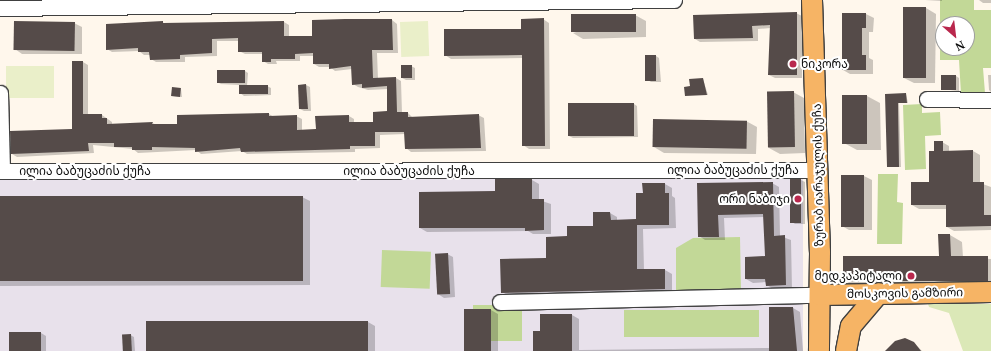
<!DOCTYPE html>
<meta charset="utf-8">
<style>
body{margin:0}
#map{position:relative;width:991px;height:351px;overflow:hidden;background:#fff7ec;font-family:"Noto Serif","Noto Sans Georgian",serif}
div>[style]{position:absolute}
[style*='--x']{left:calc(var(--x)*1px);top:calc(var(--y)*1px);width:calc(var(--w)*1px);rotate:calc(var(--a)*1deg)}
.industrial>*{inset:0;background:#e8e1eb;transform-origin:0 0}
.green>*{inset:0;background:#dbe8b7}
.forest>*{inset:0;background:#c2d897;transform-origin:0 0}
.pitch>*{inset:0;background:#eaefc9;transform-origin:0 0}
.shadow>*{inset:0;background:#0003}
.building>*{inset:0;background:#554b49;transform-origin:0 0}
.roads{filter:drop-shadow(1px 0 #404040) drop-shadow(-1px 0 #404040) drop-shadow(0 1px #404040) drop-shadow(0 -1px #404040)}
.minor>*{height:15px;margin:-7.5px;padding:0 7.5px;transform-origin:7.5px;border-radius:7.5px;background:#fff}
.major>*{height:20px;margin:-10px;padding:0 10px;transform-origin:10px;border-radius:10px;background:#f6b465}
.dots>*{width:11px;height:11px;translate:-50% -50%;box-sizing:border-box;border:2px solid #fff;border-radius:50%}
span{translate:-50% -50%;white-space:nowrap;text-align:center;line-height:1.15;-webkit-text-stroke:4px #fff;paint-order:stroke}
.poi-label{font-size:12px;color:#0d0d0d}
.left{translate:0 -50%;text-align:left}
.right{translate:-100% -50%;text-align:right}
.street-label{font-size:12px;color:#0d0d0d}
.north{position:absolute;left:935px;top:16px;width:40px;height:40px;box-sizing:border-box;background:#fff;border:1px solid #9e9e9e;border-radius:50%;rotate:152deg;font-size:11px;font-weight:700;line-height:16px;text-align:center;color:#0d0d0d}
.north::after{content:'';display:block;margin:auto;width:14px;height:18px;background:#b9284d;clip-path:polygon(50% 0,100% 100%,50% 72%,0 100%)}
</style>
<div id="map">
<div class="industrial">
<div style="left:803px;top:174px;width:177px;height:803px;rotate:90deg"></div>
</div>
<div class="green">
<div style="clip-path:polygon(928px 304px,991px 304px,991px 351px,963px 351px,949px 313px,929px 307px)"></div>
</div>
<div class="forest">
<div style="clip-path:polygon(evenodd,940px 0,974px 0,974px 10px,991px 10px,991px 68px,983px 68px,985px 93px,961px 94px,959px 60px,940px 60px,940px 0,943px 24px,967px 24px,967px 48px,943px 48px,943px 24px)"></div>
<div style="clip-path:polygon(922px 104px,922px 113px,940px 112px,941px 135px,925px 136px,926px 169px,905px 170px,903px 105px)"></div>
<div style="clip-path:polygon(878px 174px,898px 174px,897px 202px,903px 203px,902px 244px,877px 244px)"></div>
<div style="clip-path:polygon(740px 237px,741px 291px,676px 292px,676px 248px,693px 238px)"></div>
<div style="left:382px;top:250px;width:49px;height:37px;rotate:2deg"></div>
<div style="left:473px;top:305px;width:49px;height:36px"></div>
<div style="left:624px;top:310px;width:135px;height:27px"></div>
</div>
<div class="pitch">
<div style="left:428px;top:21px;width:35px;height:28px;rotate:88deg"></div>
<div style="left:54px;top:66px;width:32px;height:48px;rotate:90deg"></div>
</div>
<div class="shadow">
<div style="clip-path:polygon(925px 0,942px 0,942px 1px)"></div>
<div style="clip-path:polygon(979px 0,991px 0,991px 3px,983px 3px)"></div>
<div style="clip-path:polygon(926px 8px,936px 14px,935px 83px,914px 83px,904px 78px)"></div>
<div style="clip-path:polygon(796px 13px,802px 16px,802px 78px,775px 78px,769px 75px,771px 28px,758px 29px,758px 41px,700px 42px,695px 39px)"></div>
<div style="clip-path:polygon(843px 14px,866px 14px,874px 18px,873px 32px,869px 32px,869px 58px,873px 60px,873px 74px,850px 74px,843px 70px)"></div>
<div style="clip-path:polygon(635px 15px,646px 21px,646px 37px,583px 39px,573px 33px)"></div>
<div style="clip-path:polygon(543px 19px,549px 23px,550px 149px,529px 149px,523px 145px,523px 58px,451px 59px,445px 55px,522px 30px)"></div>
<div style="clip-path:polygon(392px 20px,397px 24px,398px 53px,377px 53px,378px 79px,396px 78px,401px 81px,402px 113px,408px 113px,413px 118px,478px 115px,484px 118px,486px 151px,411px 152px,406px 148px,405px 134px,380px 135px,380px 148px,355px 149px,355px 152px,247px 154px,242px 151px,201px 154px,196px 150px,138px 153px,133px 149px,93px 145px,94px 153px,17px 157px,12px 154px,73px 130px,83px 62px,88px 65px,88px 115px,102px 115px,112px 122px,112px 125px,152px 123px,157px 125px,178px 125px,269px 114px,274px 117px,296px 116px,302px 119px,302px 131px,317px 130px,349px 116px,354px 119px,354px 123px,374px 122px,388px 112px,388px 89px,368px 90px,358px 87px,353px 84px,352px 69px,335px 71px,330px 67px,319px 67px,314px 64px,314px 56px,300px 56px,300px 61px,276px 61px,277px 64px,268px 64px,263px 61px,263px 54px,245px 54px,239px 51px,239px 41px,217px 41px,217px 56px,185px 57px,185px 62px,156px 62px,151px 59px,150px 55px,144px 55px,139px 51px,112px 52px,107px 49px,162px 22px,166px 24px,284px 22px,289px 25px,289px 37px,313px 37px)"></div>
<div style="clip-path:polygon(74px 23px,82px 27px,82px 54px,22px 54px,15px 49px)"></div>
<div style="clip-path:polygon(656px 56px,659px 58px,661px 82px,651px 82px,648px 80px)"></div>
<div style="clip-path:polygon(411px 66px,415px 68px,415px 80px,406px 80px,402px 78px)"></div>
<div style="clip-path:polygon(245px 71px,248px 73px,247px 86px,267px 86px,271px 88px,271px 95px,244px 96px,240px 93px,240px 85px,219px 84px)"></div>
<div style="clip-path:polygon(988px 75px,991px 75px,991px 92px,989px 90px)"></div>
<div style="clip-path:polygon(956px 76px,959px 78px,959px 91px,941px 89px)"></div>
<div style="clip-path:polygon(703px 79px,708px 95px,686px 95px,691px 87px)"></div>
<div style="clip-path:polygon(306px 85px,310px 87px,311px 111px,304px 111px,300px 109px,299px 86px)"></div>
<div style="clip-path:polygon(181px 89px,182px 97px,172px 96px)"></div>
<div style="clip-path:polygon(793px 92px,804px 98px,805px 153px,780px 154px,769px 148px)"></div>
<div style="clip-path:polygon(906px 94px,908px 103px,899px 103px,901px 167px,889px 167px,886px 95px)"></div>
<div style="clip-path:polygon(867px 96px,880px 103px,881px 150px,857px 150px,844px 143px)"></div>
<div style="clip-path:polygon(634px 104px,637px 106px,638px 137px,573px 138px,569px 136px)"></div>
<div style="clip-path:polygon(746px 121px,757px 127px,756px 154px,664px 153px,654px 147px)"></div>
<div style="clip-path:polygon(942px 142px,949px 146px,949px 152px,973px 151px,980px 155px,980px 183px,991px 187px,991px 230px,954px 231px,947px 227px,947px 209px,919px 209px,912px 205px,930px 183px,935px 152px)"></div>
<div style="clip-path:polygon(842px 176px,864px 176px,872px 180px,872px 230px,849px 230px,842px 226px)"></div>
<div style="clip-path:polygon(532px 180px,539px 184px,539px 200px,551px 204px,551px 234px,533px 234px,528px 231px,427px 232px,420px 228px,496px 192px)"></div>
<div style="clip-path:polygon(801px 180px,805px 182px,805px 224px,795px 224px,792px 222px)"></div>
<div style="clip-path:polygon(772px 183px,779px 187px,780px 236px,791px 240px,792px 289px,773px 289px,767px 285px,766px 282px,753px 283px,746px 279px,766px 257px,764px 217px,724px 218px,725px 240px,705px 240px,699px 236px,698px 184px)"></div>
<div style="clip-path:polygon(665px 184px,672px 188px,672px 196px,675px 198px,676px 228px,643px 229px,644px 270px,665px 270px,672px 274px,672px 293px,509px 296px,502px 292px,547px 259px,568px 237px,594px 227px,594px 213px,610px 213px,617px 217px,617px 221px,637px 220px,644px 194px)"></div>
<div style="clip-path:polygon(302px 197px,310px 201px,310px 285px,0 286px,0 198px)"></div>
<div style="clip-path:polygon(939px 235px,950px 235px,962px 242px,963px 257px,991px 259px,991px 287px,856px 287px,844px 280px,940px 257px)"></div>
<div style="clip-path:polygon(447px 254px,453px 257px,455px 297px,444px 298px,438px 294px)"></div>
<div style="clip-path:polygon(793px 308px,800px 312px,803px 351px,504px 351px,534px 351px,541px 332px,572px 315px,579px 319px,579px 350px,770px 348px)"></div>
<div style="clip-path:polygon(465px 310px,491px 310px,498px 314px,498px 351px,465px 351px)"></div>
<div style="clip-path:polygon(368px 322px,375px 326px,375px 351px,148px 351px)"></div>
<div style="clip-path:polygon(41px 333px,46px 336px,46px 351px,11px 351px)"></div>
<div style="clip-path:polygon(130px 335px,134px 337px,135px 351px,124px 351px)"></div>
<div style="clip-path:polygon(914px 343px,922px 351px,890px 351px)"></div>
</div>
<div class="building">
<div style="left:903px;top:7px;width:23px;height:71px"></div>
<div style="clip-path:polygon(797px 12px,797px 75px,768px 75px,770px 25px,752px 26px,753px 38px,694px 39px,693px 15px)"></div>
<div style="clip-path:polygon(842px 13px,866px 13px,866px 28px,862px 28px,862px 55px,866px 55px,866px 70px,842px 70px)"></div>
<div style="left:636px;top:14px;width:18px;height:65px;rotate:90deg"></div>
<div style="clip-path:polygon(544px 18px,545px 146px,522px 146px,522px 55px,444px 56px,444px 29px,521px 29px,521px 19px)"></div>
<div style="clip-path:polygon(345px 19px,392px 19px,393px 50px,372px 50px,373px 78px,396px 77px,397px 112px,408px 112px,408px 117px,479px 114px,481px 148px,405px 149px,404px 132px,375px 132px,375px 146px,350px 146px,350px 149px,241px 152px,240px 148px,195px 152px,195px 148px,152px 147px,152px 150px,132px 150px,132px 147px,114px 147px,114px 143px,88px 143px,89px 151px,11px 154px,10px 131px,72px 129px,72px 61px,83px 61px,83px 114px,102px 114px,102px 118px,107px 118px,107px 124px,153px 122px,152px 124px,177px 124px,177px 115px,269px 113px,269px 116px,297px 115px,297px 130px,316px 129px,315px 116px,349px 115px,349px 122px,373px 122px,373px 112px,387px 111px,387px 86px,362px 88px,362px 84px,352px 85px,351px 66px,329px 69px,329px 64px,313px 64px,313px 53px,295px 54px,295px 59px,271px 59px,271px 62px,262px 62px,262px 52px,238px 52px,238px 38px,212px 39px,212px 53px,180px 55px,180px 59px,150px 60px,149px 52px,138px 52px,138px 48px,106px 50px,106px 24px,163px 21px,163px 23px,284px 21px,284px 36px,312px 36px,312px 20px)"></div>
<div style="left:14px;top:21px;width:61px;height:29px;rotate:1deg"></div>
<div style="left:645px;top:55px;width:11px;height:26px"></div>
<div style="left:401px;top:65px;width:11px;height:13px"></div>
<div style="left:245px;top:70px;width:13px;height:28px;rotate:90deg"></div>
<div style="left:941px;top:75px;width:15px;height:15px"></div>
<div style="clip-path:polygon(703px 78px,707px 95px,685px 96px,684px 87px,690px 86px,689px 79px)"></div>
<div style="clip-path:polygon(306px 84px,308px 109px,299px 109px,298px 85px)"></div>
<div style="left:268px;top:85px;width:9px;height:29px;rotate:90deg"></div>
<div style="left:172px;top:87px;width:9px;height:9px;rotate:6deg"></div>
<div style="left:794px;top:91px;width:56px;height:27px;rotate:89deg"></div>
<div style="clip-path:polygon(906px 93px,907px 103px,898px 103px,899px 167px,887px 167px,885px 94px)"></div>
<div style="left:842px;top:95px;width:25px;height:49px"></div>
<div style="left:634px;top:103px;width:33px;height:66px;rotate:90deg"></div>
<div style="left:653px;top:119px;width:94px;height:28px;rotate:1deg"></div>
<div style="clip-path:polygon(934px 141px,943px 141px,943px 151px,973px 150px,973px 182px,984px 182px,984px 215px,991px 215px,991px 226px,946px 227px,946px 205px,911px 205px,911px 182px,929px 182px,929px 151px,934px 151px)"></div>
<div style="left:841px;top:175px;width:23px;height:52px"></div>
<div style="clip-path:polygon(495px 179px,532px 179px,532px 199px,544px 199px,544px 230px,525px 231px,525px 228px,419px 228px,419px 192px,495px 191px)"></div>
<div style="left:790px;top:179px;width:11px;height:44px"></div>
<div style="clip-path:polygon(773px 182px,774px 236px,785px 235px,786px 285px,766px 286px,765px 279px,745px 279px,745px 257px,765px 256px,763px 214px,718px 215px,719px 237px,698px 237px,697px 183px)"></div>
<div style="clip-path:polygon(642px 183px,665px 183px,665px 193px,669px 193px,669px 225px,637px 225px,637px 269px,665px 269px,665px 289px,501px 293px,500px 259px,546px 258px,546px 237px,567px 236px,567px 226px,593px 226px,593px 212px,610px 212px,611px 220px,636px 219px,636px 193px,643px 193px)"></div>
<div style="left:303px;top:196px;width:85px;height:303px;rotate:90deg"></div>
<div style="clip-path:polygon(938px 234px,950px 234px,951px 256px,988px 256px,988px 281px,843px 281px,843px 256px,939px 256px)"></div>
<div style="left:448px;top:253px;width:41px;height:13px;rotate:87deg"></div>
<div style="clip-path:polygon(769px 307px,793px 307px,797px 351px,769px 351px)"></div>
<div style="left:464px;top:309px;width:27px;height:42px"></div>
<div style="clip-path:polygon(540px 314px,572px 314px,572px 351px,533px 351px,533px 331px,540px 331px)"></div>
<div style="left:368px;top:321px;width:30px;height:222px;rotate:90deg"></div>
<div style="left:9px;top:332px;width:32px;height:19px"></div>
<div style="left:131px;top:334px;width:17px;height:9px;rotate:87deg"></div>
<div style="clip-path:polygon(905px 338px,914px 342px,921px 351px,885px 351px,895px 341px)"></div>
</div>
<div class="roads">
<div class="minor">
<div style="--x:0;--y:8;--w:674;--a:-0.68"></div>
<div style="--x:0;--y:93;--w:78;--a:88.5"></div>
<div style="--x:927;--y:99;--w:64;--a:0.9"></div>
<div style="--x:0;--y:171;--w:818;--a:-0.07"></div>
<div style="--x:500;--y:302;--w:320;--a:-1.3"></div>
</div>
<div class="major">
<div style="--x:812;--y:0;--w:252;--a:88.2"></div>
<div style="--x:820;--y:252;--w:99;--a:90.6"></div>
<div style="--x:820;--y:295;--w:171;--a:-1"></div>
<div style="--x:846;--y:351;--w:25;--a:-79"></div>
<div style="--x:851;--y:326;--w:43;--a:-49.7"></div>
</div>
</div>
<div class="dots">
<div style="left:793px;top:64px;background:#b9284d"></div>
<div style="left:798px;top:199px;background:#b9284d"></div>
<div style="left:911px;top:276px;background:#b9284d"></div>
</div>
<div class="poi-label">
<span class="left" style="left:801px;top:64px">ნიკორა</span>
<span class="right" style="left:790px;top:199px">ორი ნაბიჯი</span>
<span class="right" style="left:902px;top:276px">მედკაპიტალი</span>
</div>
<div class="street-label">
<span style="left:733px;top:170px">ილია ბაბუცაძის ქუჩა</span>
<span style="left:85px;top:171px">ილია ბაბუცაძის ქუჩა</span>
<span style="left:409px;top:171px">ილია ბაბუცაძის ქუჩა</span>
<span style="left:818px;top:175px;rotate:-91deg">ზურაბ იარაჯულის ქუჩა</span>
<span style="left:905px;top:293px;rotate:-1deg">მოსკოვის გამზირი</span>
</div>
<div class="north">N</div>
</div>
